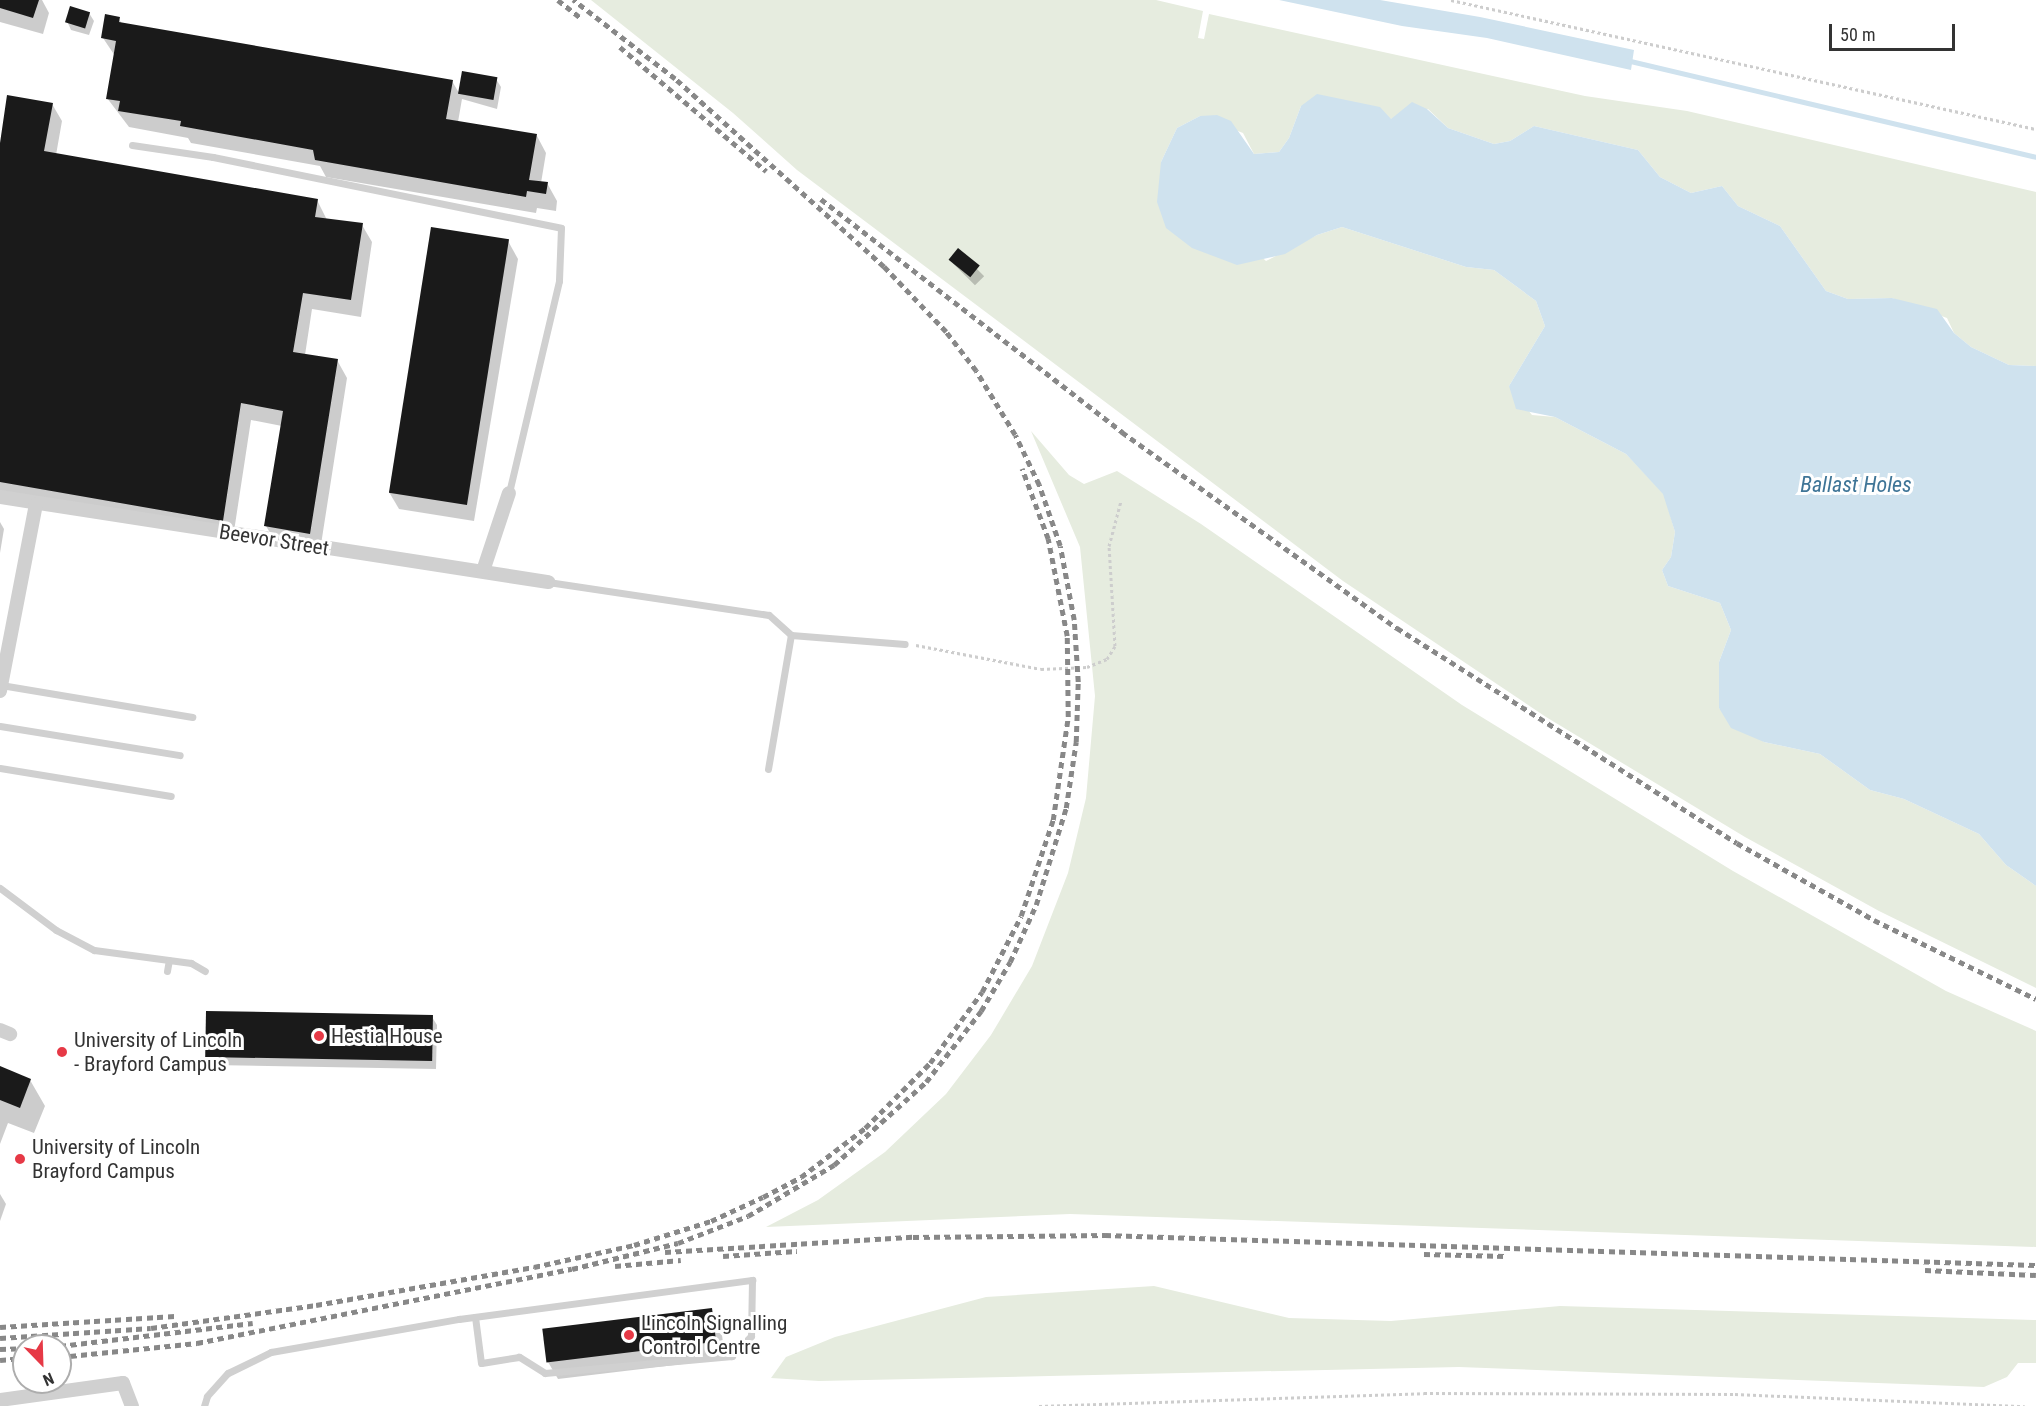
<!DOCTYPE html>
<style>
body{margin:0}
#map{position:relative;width:2036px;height:1406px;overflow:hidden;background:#fff;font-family:"Roboto Condensed",sans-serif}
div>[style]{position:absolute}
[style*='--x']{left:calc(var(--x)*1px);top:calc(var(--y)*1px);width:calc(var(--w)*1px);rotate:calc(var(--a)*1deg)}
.green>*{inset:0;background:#e6ecdf}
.water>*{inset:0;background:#cfe2ee}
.shadow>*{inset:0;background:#0003;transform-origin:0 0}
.stream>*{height:5px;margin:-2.5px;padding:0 2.5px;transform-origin:2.5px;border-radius:2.5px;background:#cfe2ee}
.building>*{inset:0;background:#1a1a1a;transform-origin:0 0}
.path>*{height:3px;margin-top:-1.5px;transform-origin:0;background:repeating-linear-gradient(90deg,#cdcdcd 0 3px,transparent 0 6px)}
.service>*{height:7px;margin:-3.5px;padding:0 3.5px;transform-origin:3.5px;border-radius:3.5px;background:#d0d0d0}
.minor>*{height:14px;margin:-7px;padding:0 7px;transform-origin:7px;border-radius:7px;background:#d0d0d0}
.rail>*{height:4.5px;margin-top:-2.25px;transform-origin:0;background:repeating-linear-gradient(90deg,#888 0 6px,transparent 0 10.5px)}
.dots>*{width:16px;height:16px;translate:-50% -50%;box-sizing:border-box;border:3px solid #fff;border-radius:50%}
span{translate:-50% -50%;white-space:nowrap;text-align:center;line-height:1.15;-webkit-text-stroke:6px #fff;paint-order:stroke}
.street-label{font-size:21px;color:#333}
.poi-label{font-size:21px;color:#333}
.left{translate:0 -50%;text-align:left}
.water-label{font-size:22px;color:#3f7597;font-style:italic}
.north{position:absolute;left:12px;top:1334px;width:60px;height:60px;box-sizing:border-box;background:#fff;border:2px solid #adadad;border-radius:50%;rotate:157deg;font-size:16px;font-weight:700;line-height:24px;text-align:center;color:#333}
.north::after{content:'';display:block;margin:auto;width:21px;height:27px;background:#e63946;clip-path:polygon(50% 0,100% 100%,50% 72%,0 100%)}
.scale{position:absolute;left:1829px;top:24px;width:126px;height:27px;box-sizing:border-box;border:3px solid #333;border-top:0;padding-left:8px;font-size:18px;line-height:21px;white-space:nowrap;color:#333;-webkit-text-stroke:4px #fff;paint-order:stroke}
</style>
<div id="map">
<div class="green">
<div style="clip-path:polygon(591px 0,1156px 0,1203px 11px,1198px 38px,1204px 39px,1209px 14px,1585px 96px,1687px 111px,2036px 192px,2036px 366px,2009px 365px,1971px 347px,1954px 333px,1947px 318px,1892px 298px,1848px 299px,1826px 291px,1780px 226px,1738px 206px,1722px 186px,1691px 193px,1660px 177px,1638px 150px,1534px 126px,1510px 141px,1494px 144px,1448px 128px,1428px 109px,1391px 119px,1301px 106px,1289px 138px,1279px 152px,1254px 154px,1243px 133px,1200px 116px,1177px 128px,1161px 162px,1266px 261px,1317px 235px,1342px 227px,1466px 267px,1494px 270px,1536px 301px,1545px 326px,1509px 386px,1532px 415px,1555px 417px,1626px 454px,1664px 494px,1675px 532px,1671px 557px,1662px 570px,1668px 586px,1720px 603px,1731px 630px,1719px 662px,1719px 708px,1764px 742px,1820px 754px,1870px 790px,1904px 799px,1979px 834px,2006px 865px,2036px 886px,2036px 988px,1879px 911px,1745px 837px,1546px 717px,1343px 581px,797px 170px,733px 113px)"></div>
<div style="clip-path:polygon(1031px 431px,1069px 475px,1084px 484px,1117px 471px,1201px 524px,1462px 705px,1733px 871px,1946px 991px,2036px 1031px,2036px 1247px,1070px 1214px,766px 1227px,818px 1200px,885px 1152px,946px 1094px,991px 1035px,1032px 966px,1068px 873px,1086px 798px,1095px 696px,1080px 547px)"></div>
<div style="clip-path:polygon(1154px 1286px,1289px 1318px,1391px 1321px,1560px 1306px,2036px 1320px,2036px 1363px,2018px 1363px,2007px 1377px,1984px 1387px,1459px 1367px,819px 1381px,771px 1378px,786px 1357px,835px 1337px,986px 1297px)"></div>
</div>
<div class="water">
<div style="clip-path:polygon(1279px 0,1380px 0,1480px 17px,1634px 50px,1631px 70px,1487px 38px,1402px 26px)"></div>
<div style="clip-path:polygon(1317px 94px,1380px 107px,1391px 119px,1412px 102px,1427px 109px,1448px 128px,1494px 144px,1510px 141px,1534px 126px,1638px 150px,1660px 177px,1691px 193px,1722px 186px,1738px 206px,1780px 226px,1826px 291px,1848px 299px,1892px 298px,1937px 309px,1954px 333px,1971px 347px,2009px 365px,2036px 366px,2036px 886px,2006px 865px,1979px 834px,1904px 799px,1870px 790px,1820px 754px,1764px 742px,1731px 728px,1719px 708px,1719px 662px,1731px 630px,1720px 603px,1668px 586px,1662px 570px,1671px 557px,1675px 532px,1663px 494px,1626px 454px,1555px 417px,1516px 409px,1509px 386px,1545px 326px,1536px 301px,1494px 270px,1466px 267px,1342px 227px,1317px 235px,1285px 254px,1237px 265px,1192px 248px,1166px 228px,1157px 202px,1161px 162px,1177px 128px,1200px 116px,1217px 115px,1231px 121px,1254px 154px,1279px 152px,1289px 138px,1301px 106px)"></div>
</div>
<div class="shadow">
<div style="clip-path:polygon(0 0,42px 0,49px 13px,43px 34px,0 22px)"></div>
<div style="clip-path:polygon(89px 13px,94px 21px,89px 35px,71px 30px,67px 21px)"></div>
<div style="clip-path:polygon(119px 19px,122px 24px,452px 81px,459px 93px,496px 79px,501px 87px,497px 109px,462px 99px,458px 122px,537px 136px,546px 153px,541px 183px,547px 183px,557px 201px,556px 211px,537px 208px,536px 213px,326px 177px,320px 166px,191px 143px,188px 138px,129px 127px,107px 98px,115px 56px,103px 38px)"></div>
<div style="clip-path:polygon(52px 104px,62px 121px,56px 155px,317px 200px,327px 220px,362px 225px,372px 242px,361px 317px,312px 309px,305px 355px,337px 360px,347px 378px,320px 551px,276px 543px,266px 526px,282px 426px,251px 420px,233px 538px,0 497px,0 153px)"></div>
<div style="clip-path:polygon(508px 241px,518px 259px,474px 521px,399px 509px,389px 492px)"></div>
<div style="left:958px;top:250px;width:37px;height:13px;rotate:45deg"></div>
<div style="clip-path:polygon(0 522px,4px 529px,0 553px)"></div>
<div style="clip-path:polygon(432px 1017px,437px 1025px,436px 1069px,211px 1065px,207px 1057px)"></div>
<div style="clip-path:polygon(0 1068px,30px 1080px,45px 1106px,34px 1133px,8px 1123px,0 1144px)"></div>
<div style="clip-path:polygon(0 1194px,6px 1204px,0 1221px)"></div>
<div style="clip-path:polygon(711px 1310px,721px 1327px,725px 1359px,558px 1379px,548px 1362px)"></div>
</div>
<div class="stream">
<div style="--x:1626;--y:60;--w:421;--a:13.3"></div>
</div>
<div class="building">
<div style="clip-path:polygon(0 0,39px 0,33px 18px,0 8px)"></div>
<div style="left:70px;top:6px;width:21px;height:17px;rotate:17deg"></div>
<div style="clip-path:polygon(105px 14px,120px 17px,119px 22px,453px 80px,446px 119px,537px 134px,529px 180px,548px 182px,546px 194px,527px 191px,526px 197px,315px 160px,313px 150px,180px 126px,181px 121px,118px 111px,120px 101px,106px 99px,116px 41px,101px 38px)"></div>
<div style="left:462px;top:71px;width:36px;height:23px;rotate:10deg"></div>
<div style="clip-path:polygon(7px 95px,53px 103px,44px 151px,318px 199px,315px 217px,363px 223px,351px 300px,303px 293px,293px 352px,338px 359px,310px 534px,264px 526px,283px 411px,241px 403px,223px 521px,0 482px,0 143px)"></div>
<div style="left:431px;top:227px;width:79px;height:269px;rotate:9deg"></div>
<div style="left:958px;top:248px;width:28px;height:15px;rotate:39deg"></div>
<div style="left:206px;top:1011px;width:227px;height:46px;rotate:1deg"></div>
<div style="clip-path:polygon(0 1066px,31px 1079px,20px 1108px,0 1100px)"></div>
<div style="left:712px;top:1308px;width:34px;height:171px;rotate:83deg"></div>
</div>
<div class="path">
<div style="--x:1451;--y:0;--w:599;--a:12.44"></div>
<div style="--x:916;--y:645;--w:127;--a:10.9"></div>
<div style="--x:1041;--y:669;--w:46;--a:-2.5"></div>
<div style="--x:1087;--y:667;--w:22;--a:-22"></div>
<div style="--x:1107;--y:659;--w:15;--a:-58"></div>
<div style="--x:1115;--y:646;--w:100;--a:-93.4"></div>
<div style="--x:1109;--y:546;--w:47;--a:-75.1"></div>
<div style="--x:1039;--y:1406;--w:385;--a:-1.9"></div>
<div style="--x:1424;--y:1393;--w:311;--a:0.2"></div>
<div style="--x:1735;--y:1394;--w:290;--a:2.4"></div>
</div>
<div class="service">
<div style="--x:132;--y:145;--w:82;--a:8.4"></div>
<div style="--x:213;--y:157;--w:355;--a:11.5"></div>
<div style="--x:561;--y:228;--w:53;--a:92.2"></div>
<div style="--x:559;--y:281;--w:218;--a:103.3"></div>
<div style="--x:548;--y:582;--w:223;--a:8.5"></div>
<div style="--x:769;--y:615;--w:30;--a:42"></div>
<div style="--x:791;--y:635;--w:114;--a:4.5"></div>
<div style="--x:1;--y:685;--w:194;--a:9.5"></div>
<div style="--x:0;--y:726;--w:182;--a:9.2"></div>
<div style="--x:0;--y:768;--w:173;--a:9.3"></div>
<div style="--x:768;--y:769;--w:136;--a:-80.3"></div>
<div style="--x:0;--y:888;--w:70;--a:36.9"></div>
<div style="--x:56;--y:930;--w:43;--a:27.8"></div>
<div style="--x:94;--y:950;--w:98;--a:7.6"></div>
<div style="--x:191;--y:963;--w:16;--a:30"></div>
<div style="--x:167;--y:971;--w:11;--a:-80"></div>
<div style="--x:204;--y:1406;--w:10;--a:-73"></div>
<div style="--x:207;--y:1396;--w:31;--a:-48"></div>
<div style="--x:228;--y:1373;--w:48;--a:-26"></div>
<div style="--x:271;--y:1352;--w:191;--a:-10"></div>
<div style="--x:459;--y:1319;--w:296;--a:-7.6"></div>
<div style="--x:752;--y:1280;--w:56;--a:91"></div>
<div style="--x:751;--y:1336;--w:28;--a:134"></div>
<div style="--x:732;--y:1356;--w:188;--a:174.8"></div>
<div style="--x:545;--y:1373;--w:31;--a:-148"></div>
<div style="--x:519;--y:1357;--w:38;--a:171"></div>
<div style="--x:481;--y:1363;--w:46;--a:-97.4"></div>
</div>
<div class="minor">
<div style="--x:0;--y:497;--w:555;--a:8.82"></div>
<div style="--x:483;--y:571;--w:82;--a:-71.6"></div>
<div style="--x:0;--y:691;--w:190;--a:-79.1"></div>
<div style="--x:0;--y:1030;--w:11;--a:22"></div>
<div style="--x:0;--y:1400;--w:124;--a:-7.9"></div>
<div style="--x:123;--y:1383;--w:25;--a:69"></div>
</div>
<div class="rail">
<div style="--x:558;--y:0;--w:28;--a:38"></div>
<div style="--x:620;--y:47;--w:192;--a:40.3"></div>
<div style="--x:821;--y:199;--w:381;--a:37.7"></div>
<div style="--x:1122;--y:432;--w:338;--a:35.5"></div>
<div style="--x:1397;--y:628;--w:402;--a:32.3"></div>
<div style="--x:1737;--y:843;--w:157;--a:29.3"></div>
<div style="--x:1874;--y:920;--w:180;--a:26"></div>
<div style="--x:665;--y:1252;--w:248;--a:-3.5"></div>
<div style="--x:913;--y:1237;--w:192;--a:-0.6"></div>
<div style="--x:1105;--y:1235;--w:931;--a:1.85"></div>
<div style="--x:1424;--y:1254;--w:81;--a:1.4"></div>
<div style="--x:723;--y:1256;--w:74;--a:-3.9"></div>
<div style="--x:615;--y:1266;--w:66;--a:-5.2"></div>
<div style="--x:1925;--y:1270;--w:111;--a:2.6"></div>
<div style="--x:0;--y:1327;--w:175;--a:-3.6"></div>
<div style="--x:0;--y:1338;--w:151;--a:-3.8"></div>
<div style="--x:151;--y:1328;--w:167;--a:-7.9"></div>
<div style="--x:316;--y:1305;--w:221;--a:-9.9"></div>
<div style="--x:534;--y:1267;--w:102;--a:-12.4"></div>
<div style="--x:634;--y:1245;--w:81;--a:-17.3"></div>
<div style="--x:711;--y:1221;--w:57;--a:-24.8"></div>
<div style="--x:763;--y:1197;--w:43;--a:-27.8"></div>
<div style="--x:801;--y:1177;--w:81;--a:-37.4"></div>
<div style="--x:865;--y:1128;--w:92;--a:-45"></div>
<div style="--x:930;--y:1063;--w:88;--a:-53.8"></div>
<div style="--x:982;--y:992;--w:85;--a:-62.8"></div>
<div style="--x:1021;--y:916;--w:101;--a:-71.6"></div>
<div style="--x:1053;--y:820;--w:104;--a:-81.7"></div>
<div style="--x:1068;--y:717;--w:81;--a:-90.7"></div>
<div style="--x:1067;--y:636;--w:99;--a:-101.1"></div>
<div style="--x:1048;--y:539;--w:75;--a:-110.4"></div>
<div style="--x:60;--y:1346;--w:194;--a:-6.8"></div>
<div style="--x:0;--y:1349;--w:24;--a:-2"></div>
<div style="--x:60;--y:1357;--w:138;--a:-5.8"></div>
<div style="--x:197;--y:1343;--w:382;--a:-11.2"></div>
<div style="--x:572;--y:1269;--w:109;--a:-13.8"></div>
<div style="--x:678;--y:1243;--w:75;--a:-21.1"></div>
<div style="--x:748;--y:1216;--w:100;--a:-30.7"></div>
<div style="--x:834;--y:1165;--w:124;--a:-42.1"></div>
<div style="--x:926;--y:1082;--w:90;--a:-52.2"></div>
<div style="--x:981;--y:1011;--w:57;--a:-59.4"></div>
<div style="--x:1010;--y:962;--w:63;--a:-65.5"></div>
<div style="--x:1036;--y:905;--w:102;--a:-72.8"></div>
<div style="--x:1066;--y:808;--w:67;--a:-81.4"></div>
<div style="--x:1076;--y:742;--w:60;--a:-88.1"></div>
<div style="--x:1078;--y:682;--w:62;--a:-93.7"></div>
<div style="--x:1074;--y:620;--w:75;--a:-100.7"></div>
<div style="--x:1060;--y:546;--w:65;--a:-109"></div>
<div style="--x:1039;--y:485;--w:55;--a:-115.6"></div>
<div style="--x:1015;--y:435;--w:75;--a:-121.4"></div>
<div style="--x:976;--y:371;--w:49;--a:-127.6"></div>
<div style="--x:946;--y:332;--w:90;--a:-133.6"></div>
<div style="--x:884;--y:267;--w:281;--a:-138"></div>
<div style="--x:675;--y:79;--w:129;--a:-142.2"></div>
<div style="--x:0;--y:1360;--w:24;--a:-5"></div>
</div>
<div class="dots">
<div style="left:319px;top:1036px;background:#e63946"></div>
<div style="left:62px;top:1052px;background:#e63946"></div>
<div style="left:20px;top:1159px;background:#e63946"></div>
<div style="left:629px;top:1335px;background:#e63946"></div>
</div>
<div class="street-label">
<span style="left:274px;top:540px;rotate:9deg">Beevor Street</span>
</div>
<div class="poi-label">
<span class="left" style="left:331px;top:1036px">Hestia House</span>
<span class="left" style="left:74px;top:1052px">University of Lincoln<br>- Brayford Campus</span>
<span class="left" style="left:32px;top:1159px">University of Lincoln<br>Brayford Campus</span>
<span class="left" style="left:641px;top:1335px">Lincoln Signalling<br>Control Centre</span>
</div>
<div class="water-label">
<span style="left:1856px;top:485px">Ballast Holes</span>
</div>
<div class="north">N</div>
<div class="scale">50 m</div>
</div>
